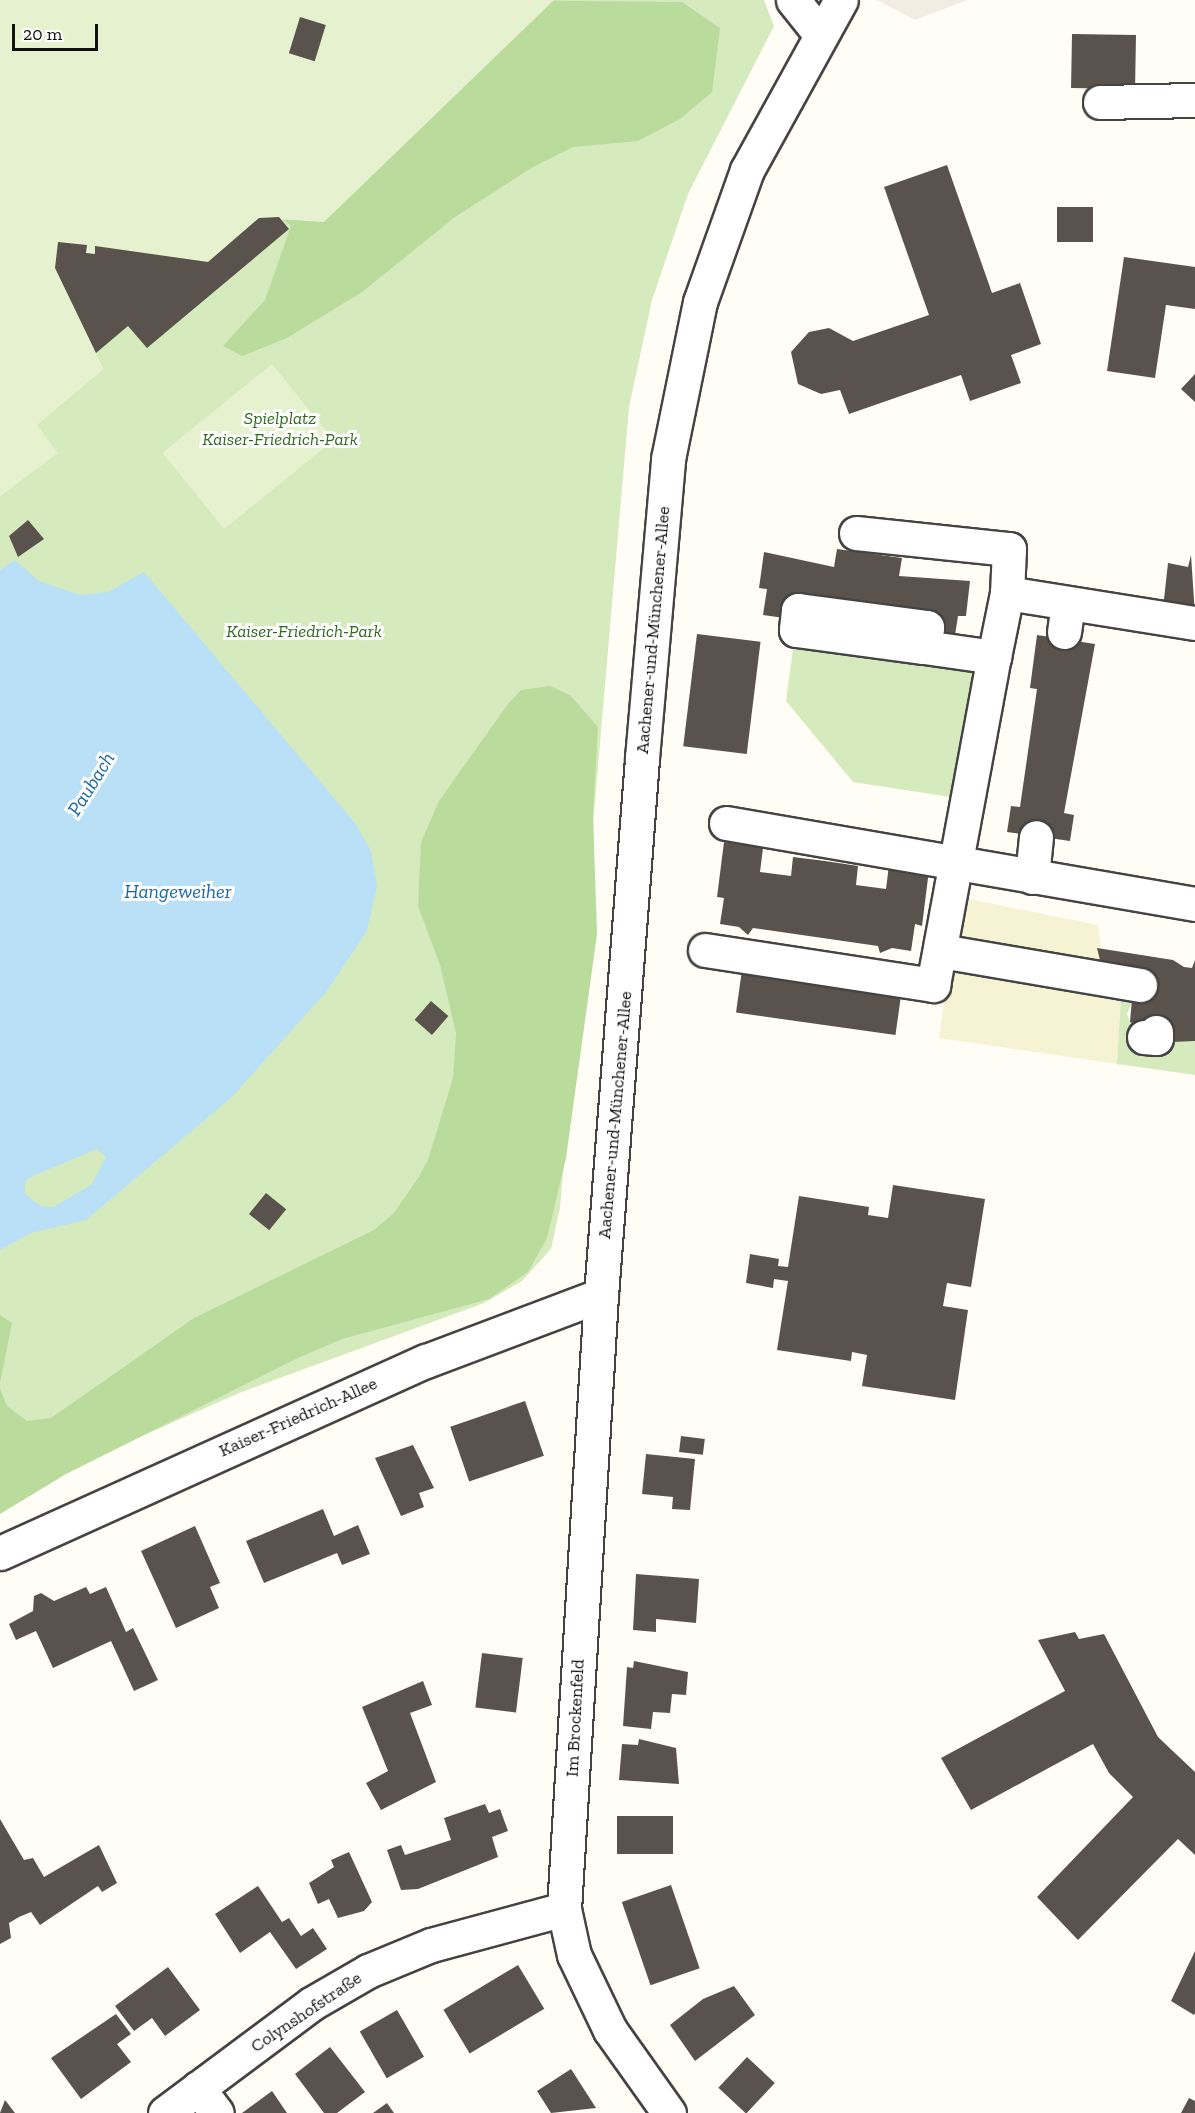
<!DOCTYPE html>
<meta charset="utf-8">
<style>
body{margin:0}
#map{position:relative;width:1195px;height:2113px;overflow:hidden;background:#fffdf5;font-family:"Zilla Slab",serif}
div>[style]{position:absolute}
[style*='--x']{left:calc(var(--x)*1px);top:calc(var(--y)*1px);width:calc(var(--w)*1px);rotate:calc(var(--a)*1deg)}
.farmland>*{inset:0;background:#f6f3d4}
.green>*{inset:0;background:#d5ebbd}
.forest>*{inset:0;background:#b9dc9c}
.pitch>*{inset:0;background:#e6f2cf;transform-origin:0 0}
.plaza>*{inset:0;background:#f1ede2}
.water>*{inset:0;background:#b9e0f7}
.building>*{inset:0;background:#5a524d;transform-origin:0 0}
.roads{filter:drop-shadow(2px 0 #444) drop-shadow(-2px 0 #444) drop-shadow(0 2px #444) drop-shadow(0 -2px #444)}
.minor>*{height:33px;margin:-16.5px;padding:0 16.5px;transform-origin:16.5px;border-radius:16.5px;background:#fff}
span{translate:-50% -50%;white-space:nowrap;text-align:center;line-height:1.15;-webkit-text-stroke:6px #fff;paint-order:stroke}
.park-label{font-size:18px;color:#2f6b1f;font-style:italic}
.street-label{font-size:18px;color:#111}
.water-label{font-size:20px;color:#1768a6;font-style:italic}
.scale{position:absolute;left:12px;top:24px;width:86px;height:27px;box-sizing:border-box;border:3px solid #111;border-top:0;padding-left:8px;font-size:18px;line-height:21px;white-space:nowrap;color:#111;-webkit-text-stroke:4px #fff;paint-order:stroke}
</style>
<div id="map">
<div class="farmland">
<div style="clip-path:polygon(959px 897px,1098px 925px,1104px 976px,1121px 995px,1117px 1064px,939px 1038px)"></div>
</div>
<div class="green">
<div style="clip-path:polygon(554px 0,764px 0,774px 26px,688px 194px,652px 300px,629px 407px,560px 1208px,551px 1249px,522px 1281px,484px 1303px,239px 1393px,0 1499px,0 496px,57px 453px,36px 425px,103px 369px,55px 268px,58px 242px,87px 245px,86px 253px,95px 246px,259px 218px)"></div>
<div style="clip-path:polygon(795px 634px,992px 660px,963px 799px,853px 782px,786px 701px)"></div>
<div style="clip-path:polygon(1137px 991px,1127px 1014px,1130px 1022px,1195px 1041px,1195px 1075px,1117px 1064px,1121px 995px)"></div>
</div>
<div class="forest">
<div style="clip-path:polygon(489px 0,682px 2px,720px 28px,712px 92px,680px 119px,638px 141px,573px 147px,533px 167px,455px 217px,362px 292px,287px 338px,242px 356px,223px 346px,265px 300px,291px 226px,252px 196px)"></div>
<div style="clip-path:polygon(550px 686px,570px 695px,598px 727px,593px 814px,597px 934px,566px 1158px,547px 1238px,528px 1272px,489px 1299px,342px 1339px,300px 1357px,66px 1474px,0 1514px,0 1388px,7px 1406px,27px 1421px,51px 1418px,194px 1318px,374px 1230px,394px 1213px,418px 1178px,428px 1160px,453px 1078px,456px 1033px,440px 965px,418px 906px,421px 842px,439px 801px,508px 704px,521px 690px)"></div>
<div style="clip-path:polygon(0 1315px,12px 1323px,0 1383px)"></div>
</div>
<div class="pitch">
<div style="clip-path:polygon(0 0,554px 0,324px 222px,259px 218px,208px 262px,96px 246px,95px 254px,86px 253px,87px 245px,58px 242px,55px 268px,103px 369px,37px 425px,58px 453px,0 496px)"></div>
<div style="left:272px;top:364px;width:98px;height:141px;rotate:51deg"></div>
</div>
<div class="plaza">
<div style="clip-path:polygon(877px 0,968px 0,915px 20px)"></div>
</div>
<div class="water">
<div style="clip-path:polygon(evenodd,15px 560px,39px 581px,80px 595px,108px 592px,144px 572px,355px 823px,371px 851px,377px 886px,367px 931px,327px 991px,231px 1098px,86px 1220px,31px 1233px,0 1250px,0 570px,15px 560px,97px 1149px,106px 1157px,92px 1184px,54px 1207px,42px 1207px,25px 1194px,25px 1181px,33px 1176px,97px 1149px)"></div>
</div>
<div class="building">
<div style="left:300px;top:17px;width:27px;height:38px;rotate:17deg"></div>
<div style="left:1072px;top:34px;width:64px;height:54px;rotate:1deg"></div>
<div style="clip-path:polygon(947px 165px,992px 293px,1020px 283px,1041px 344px,1011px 355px,1021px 383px,970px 401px,961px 375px,849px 414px,840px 390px,821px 394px,798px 384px,791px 352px,809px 332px,829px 328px,853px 341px,929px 315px,884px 187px)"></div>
<div style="left:1057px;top:207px;width:36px;height:35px"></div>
<div style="clip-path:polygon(279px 217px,289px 229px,147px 348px,128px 326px,96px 353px,55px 268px,58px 242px,87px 245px,86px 253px,95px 254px,95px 246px,208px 262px,259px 218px)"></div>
<div style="clip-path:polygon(1124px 257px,1195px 267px,1195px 309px,1166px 305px,1155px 378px,1107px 371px)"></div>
<div style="clip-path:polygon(1195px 374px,1195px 402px,1181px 389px)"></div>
<div style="clip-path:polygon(28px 520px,44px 539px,18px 557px,9px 536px)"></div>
<div style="clip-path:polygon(837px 549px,902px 558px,899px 576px,970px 581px,966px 616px,958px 616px,954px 642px,763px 615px,767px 589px,759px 588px,764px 552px,834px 567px)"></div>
<div style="clip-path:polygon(1191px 555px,1195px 615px,1163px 608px,1168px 563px,1188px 567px)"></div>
<div style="left:697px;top:634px;width:64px;height:113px;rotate:7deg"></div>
<div style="clip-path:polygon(1037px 635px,1095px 644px,1064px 813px,1074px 815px,1070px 841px,1007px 832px,1011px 806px,1020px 807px,1037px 689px,1030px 688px)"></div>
<div style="clip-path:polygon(724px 842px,763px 848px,760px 872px,791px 876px,793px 857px,825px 861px,858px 866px,856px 885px,886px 889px,889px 865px,929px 870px,922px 926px,915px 924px,911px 951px,892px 948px,880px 953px,878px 946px,753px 928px,748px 935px,739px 927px,720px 924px,724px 898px,717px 897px)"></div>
<div style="clip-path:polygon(1097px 948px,1173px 960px,1184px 967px,1192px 968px,1195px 960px,1195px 1041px,1171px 1042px,1130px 1022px,1132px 999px,1104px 976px)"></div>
<div style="left:742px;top:970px;width:161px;height:43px;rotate:8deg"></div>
<div style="left:431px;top:1001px;width:23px;height:25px;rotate:41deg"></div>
<div style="clip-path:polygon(893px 1185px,985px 1199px,971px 1287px,947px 1283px,943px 1306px,968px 1310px,955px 1400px,862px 1386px,867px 1355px,852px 1352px,851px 1361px,777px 1350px,788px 1281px,774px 1279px,773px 1288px,746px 1283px,750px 1254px,779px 1259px,778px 1266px,788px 1267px,799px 1196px,869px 1207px,868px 1215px,888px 1218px)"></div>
<div style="left:266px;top:1193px;width:26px;height:27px;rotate:39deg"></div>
<div style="left:525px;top:1401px;width:58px;height:79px;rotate:71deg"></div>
<div style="left:681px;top:1436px;width:24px;height:16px;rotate:7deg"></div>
<div style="clip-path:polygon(413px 1445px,434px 1488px,419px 1493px,424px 1507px,401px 1516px,375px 1458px)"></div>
<div style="clip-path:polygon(646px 1454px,695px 1459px,690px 1510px,672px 1509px,673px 1497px,642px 1494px)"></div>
<div style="clip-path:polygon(323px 1509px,334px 1536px,358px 1525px,370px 1554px,342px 1565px,337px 1553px,264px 1583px,246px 1541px)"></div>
<div style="clip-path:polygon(195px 1526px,220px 1583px,210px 1587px,219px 1608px,176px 1628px,141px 1551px)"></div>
<div style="clip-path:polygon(636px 1574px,699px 1579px,696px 1623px,656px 1619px,656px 1632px,633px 1630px)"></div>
<div style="clip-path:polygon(86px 1587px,90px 1594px,106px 1587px,126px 1632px,133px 1628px,158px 1680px,134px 1691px,111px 1641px,53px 1668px,36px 1631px,16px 1640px,9px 1624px,33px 1611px,34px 1596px,41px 1593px,54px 1601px)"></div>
<div style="clip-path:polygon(1075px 1632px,1079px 1639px,1104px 1634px,1158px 1737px,1195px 1772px,1195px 1855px,1178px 1839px,1078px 1940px,1037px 1897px,1133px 1797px,1109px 1773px,1093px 1744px,971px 1810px,941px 1758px,1065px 1691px,1038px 1640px)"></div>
<div style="left:482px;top:1653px;width:41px;height:55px;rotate:7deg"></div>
<div style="clip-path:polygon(634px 1661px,688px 1672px,686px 1695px,672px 1694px,670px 1713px,653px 1712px,651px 1729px,623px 1726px,627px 1667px,633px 1668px)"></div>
<div style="clip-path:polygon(423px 1681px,432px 1705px,410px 1713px,436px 1782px,381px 1810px,366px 1783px,388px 1771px,362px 1707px)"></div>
<div style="clip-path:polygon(639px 1739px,676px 1748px,679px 1784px,619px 1780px,622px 1744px,638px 1745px)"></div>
<div style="clip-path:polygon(485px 1804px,489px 1813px,500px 1809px,508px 1831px,492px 1837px,498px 1857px,418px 1889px,401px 1890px,387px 1850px,401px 1845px,405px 1855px,451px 1840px,444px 1818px)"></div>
<div style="left:673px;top:1816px;width:38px;height:56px;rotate:90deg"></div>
<div style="clip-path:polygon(0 1819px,24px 1860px,33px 1858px,44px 1877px,99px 1845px,117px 1883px,102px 1892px,98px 1886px,40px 1925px,31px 1912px,19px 1917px,9px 1923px,11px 1938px,0 1944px)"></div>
<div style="clip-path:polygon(349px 1852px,372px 1902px,364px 1911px,338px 1918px,329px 1899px,318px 1904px,309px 1883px,334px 1867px,331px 1860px)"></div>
<div style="left:671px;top:1885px;width:88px;height:52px;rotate:71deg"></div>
<div style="clip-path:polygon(258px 1886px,282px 1922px,289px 1918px,301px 1936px,313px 1928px,327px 1949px,296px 1969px,270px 1932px,240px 1953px,215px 1914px)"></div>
<div style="clip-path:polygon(1195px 1951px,1195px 2013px,1194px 2015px,1171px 2001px)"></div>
<div style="left:518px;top:1965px;width:51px;height:87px;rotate:59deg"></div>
<div style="clip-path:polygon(168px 1967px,200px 2010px,165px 2036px,152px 2018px,134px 2031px,115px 2006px)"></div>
<div style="clip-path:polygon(734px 1986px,755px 2015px,695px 2061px,670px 2025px,703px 1999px)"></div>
<div style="left:397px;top:2010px;width:54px;height:43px;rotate:60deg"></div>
<div style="clip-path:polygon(116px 2014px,131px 2034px,117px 2044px,131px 2062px,81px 2099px,51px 2058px)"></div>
<div style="clip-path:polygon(330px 2047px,365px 2092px,337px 2113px,324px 2113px,295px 2074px)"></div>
<div style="left:747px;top:2057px;width:38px;height:42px;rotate:43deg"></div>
<div style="clip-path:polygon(571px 2069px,596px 2108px,551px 2113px,537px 2091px)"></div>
<div style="clip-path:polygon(272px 2091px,287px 2113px,242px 2113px)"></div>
<div style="clip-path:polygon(1189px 2098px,1195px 2101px,1195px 2113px,1181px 2113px)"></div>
<div style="clip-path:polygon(5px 2100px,15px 2113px,0 2113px)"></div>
<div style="clip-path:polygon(387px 2103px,394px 2113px,373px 2113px)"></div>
</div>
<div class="roads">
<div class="minor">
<div style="--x:793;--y:0;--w:43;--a:51.5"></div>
<div style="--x:1100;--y:102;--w:95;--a:-1.2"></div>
<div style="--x:856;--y:533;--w:154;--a:6"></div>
<div style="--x:1009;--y:549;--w:44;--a:92.6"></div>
<div style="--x:1007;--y:593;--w:190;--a:9.1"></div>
<div style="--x:1064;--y:632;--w:29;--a:-82"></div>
<div style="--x:924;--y:647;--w:20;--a:-81"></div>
<div style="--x:927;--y:627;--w:130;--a:-172.5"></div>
<div style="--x:798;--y:610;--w:20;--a:96"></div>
<div style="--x:796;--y:630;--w:129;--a:7.6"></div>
<div style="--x:924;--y:647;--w:71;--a:8.1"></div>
<div style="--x:994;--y:657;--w:65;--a:-78.5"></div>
<div style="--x:726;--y:823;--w:476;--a:9.8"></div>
<div style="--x:1032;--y:877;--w:40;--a:-84.3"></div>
<div style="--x:705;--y:950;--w:231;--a:8.7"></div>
<div style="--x:933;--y:985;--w:334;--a:-79.5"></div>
<div style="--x:941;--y:951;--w:202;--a:9.7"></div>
<div style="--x:1144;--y:1037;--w:12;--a:5"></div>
<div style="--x:1156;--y:1038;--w:6;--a:-90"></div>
<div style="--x:0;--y:1553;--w:467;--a:-24.3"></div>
<div style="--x:426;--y:1361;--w:187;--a:-20.7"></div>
<div style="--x:198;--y:2088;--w:31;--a:53"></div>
<div style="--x:165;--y:2113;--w:182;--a:-36.7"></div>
<div style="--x:311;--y:2004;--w:66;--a:-30.1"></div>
<div style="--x:368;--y:1971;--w:68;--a:-22.4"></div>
<div style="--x:431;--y:1945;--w:138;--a:-15.1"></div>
<div style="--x:669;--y:2113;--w:102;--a:-125.4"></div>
<div style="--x:610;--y:2030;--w:83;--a:-115.6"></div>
<div style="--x:574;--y:1955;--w:47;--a:-102.3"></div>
<div style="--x:564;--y:1909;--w:615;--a:-86.55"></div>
<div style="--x:601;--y:1295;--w:539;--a:-85.63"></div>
<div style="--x:642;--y:758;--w:300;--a:-85"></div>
<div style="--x:668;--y:459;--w:160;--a:-78.5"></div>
<div style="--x:700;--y:302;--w:140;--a:-70.4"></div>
<div style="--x:747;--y:170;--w:194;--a:-61.1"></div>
</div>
</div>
<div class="park-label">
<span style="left:280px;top:429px">Spielplatz<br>Kaiser-Friedrich-Park</span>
<span style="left:304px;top:631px">Kaiser-Friedrich-Park</span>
</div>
<div class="street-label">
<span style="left:653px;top:630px;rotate:-85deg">Aachener-und-Münchener-Allee</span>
<span style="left:615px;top:1115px;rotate:-85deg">Aachener-und-Münchener-Allee</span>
<span style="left:298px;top:1417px;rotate:-24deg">Kaiser-Friedrich-Allee</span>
<span style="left:575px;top:1718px;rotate:-87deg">Im Brockenfeld</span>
<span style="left:306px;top:2012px;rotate:-34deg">Colynshofstraße</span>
</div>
<div class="water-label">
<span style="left:91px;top:784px;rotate:-58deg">Paubach</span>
<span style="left:178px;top:891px">Hangeweiher</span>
</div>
<div class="scale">20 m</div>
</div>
